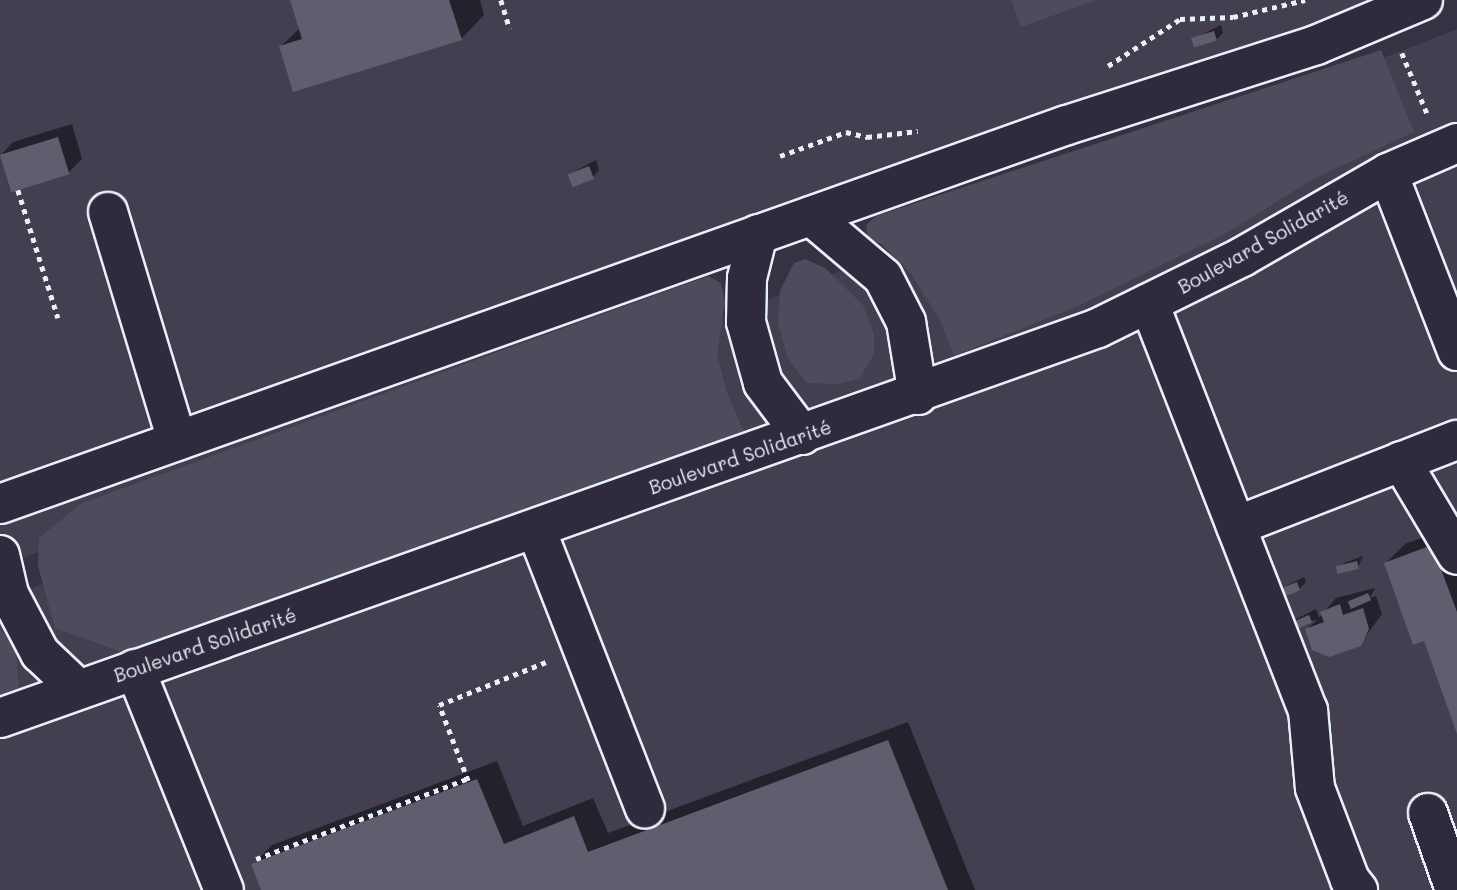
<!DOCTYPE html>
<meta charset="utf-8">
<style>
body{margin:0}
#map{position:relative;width:1457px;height:890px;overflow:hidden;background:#363244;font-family:Mali,sans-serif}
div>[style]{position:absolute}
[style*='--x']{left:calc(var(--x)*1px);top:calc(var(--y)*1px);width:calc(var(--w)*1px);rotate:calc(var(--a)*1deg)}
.built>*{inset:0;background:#433f51}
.green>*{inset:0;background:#4d4b5c}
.shadow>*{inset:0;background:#0007}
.building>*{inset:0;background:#605e6e;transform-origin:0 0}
.path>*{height:4.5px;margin-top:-2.25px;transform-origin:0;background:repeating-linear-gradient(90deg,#e8f1f8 0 5px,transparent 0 10px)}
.roads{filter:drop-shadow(2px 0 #e8f1f8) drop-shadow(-2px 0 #e8f1f8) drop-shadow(0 2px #e8f1f8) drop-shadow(0 -2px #e8f1f8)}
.minor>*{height:38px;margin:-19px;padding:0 19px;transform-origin:19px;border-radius:19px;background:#2f2a3d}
.major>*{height:38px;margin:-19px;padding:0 19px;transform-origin:19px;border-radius:19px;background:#2f2a3d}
span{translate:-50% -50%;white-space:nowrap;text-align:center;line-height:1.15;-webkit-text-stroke:5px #2f2a3d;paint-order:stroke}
.street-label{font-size:19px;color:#e8f1f8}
</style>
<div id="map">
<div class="built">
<div style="clip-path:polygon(0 0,1372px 0,0 568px)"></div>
<div style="clip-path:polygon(1457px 29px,1457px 890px,0 890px,0 601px)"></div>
</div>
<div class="green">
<div style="clip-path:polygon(1011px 0,1097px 0,1021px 27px)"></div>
<div style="clip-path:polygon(1381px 50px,1414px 132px,1313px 179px,1225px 234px,1080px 305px,954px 356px,941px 322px,912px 275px,881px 244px,868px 238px,866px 225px,876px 216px)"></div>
<div style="clip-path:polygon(805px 259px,825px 268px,863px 305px,874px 334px,874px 354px,859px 379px,838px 384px,807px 383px,788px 359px,778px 323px,780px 291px,794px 263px)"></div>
<div style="clip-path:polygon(708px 276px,721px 283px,725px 302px,717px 355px,727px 393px,744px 432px,122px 652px,55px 628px,38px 566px,39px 538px,82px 503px)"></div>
<div style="clip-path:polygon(0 628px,16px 652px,19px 689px,0 696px)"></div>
</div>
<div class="shadow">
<div style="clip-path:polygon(292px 0,480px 0,484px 15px,461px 39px,281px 46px,301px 27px)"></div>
<div style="clip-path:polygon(1221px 25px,1223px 33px,1216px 40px,1193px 39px)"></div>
<div style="clip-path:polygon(72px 124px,82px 159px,68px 173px,10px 190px,0 156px,13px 142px)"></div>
<div style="clip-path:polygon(596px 160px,599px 170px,593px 177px,569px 174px)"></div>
<div style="clip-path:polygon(1451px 527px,1457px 542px,1457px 730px,1425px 639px,1386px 563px,1405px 544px)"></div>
<div style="clip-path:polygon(1363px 556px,1358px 567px,1338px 570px,1344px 563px)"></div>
<div style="clip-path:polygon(1304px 577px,1306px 582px,1299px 589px,1278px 590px)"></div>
<div style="clip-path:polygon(1375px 588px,1370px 598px,1376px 596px,1382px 614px,1360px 644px,1307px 629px,1318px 619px,1292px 627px,1290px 622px,1316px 609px,1319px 618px,1336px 598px)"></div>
<div style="clip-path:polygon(908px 722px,975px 890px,262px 890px,253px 864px,272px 845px,497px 761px,523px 826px,593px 798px,608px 833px)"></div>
</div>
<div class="building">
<div style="clip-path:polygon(290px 0,449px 0,462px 40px,293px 92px,279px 46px,302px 39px)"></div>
<div style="left:1214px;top:31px;width:10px;height:24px;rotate:73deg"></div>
<div style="left:58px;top:137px;width:39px;height:61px;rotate:73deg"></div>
<div style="left:589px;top:166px;width:14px;height:23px;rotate:69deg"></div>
<div style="clip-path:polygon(1432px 545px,1457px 612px,1457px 734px,1424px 641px,1413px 645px,1384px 563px)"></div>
<div style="left:1357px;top:561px;width:8px;height:22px;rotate:76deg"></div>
<div style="left:1297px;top:582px;width:9px;height:22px;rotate:69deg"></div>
<div style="left:1368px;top:593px;width:8px;height:22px;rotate:67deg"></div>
<div style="clip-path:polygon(1340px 604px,1343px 615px,1363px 608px,1369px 629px,1361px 646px,1329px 657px,1312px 650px,1305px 629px,1324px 622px,1320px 612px)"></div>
<div style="left:1309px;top:615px;width:8px;height:22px;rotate:67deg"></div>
<div style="clip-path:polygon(888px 740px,948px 890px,261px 890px,251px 864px,477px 779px,504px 844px,574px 816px,588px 852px)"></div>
</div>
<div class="path">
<div style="--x:501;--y:0;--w:30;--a:73"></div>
<div style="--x:1402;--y:53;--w:65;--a:67.4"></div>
<div style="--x:1108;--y:66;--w:86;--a:-33.1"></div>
<div style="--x:1180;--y:19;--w:53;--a:-2.2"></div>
<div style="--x:1233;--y:17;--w:74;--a:-13.3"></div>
<div style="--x:780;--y:156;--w:70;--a:-20"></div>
<div style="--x:846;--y:132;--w:22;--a:13"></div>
<div style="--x:867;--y:137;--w:51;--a:-6.7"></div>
<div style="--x:18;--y:190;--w:134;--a:72.6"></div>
<div style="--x:468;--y:781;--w:81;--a:-110.9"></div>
<div style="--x:439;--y:705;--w:115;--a:-21.9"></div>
<div style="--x:256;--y:859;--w:226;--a:-20.8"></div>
</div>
<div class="roads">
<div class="minor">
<div style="--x:1388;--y:173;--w:191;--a:68.8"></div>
<div style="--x:108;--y:212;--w:239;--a:73.2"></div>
<div style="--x:1149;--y:303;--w:437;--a:68.7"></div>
<div style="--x:1308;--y:710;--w:78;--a:84.9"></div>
<div style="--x:1315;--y:788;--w:98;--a:69.2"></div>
<div style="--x:1350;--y:880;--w:13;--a:51"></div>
<div style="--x:1401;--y:461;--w:109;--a:59.2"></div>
<div style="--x:1236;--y:526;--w:237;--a:-21.3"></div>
<div style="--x:536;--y:529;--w:300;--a:68.7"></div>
<div style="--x:135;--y:669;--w:238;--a:68.1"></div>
<div style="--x:1428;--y:813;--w:82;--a:70.7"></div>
</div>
<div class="major">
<div style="--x:811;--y:216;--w:94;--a:40.3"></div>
<div style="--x:883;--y:277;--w:51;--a:62.9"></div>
<div style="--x:906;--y:322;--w:74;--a:80.7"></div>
<div style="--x:758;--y:234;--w:45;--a:104"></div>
<div style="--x:747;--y:278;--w:44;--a:91.3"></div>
<div style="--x:746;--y:322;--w:63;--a:74.4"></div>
<div style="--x:763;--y:383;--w:65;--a:53.1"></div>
<div style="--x:0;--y:504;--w:1132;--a:-19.56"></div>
<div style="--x:1067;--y:125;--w:262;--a:-17.8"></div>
<div style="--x:1316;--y:45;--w:116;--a:-22.8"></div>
<div style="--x:0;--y:555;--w:40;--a:77"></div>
<div style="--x:9;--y:594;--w:67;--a:62.3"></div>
<div style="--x:40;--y:653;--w:52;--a:43.5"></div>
<div style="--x:0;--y:718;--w:1165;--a:-19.55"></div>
<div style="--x:1098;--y:328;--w:161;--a:-26.2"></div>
<div style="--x:1242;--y:257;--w:168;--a:-29.9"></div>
<div style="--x:1388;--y:173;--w:75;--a:-23.5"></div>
</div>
</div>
<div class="street-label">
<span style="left:1263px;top:242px;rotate:-29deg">Boulevard Solidarité</span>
<span style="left:740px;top:457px;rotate:-19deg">Boulevard Solidarité</span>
<span style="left:205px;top:645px;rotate:-19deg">Boulevard Solidarité</span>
</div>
</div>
